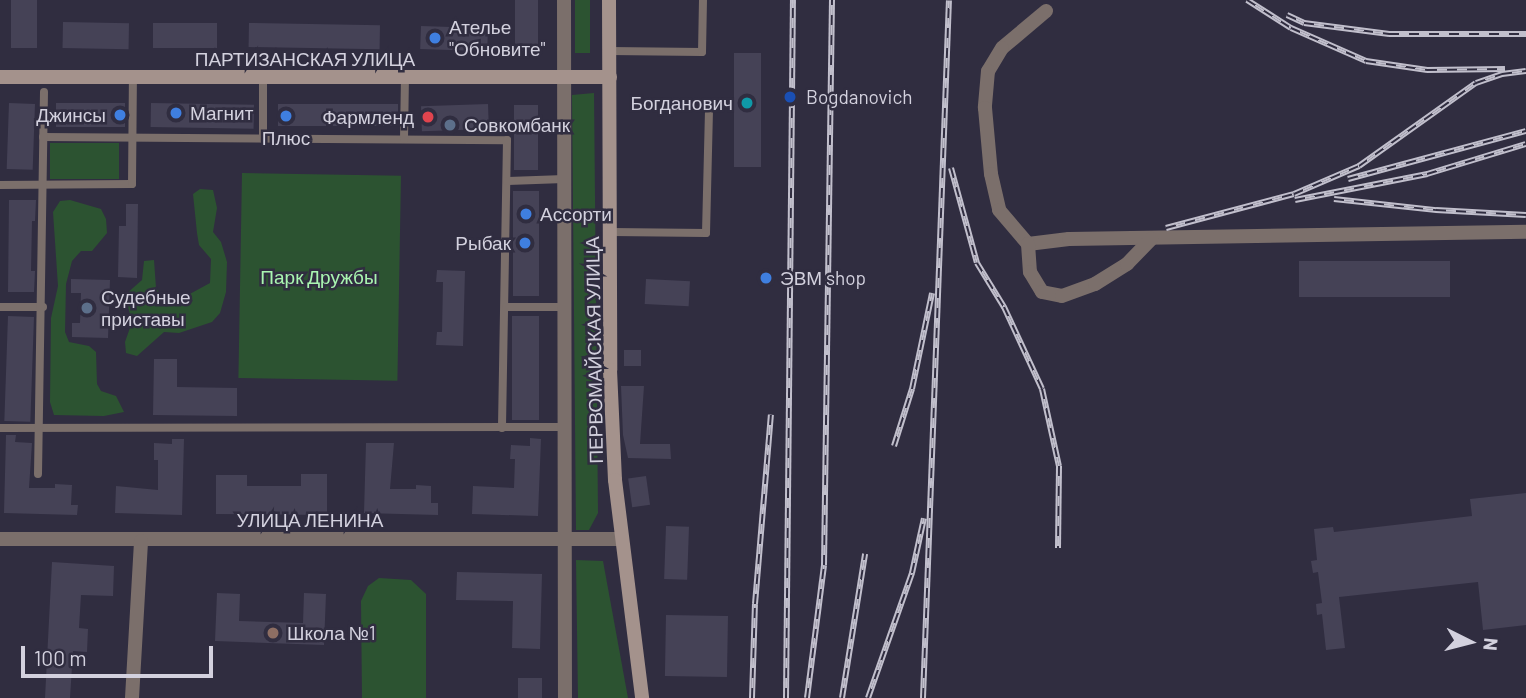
<!DOCTYPE html>
<meta charset="utf-8">
<style>
body{margin:0}
#map{position:relative;width:1526px;height:698px;overflow:hidden;background:#302d40;font-family:Barlow,sans-serif}
div>[style]{position:absolute}
[style*='--x']{left:calc(var(--x)*1px);top:calc(var(--y)*1px);width:calc(var(--w)*1px);rotate:calc(var(--a)*1deg)}
.green>*{inset:0;background:#2c5331;transform-origin:0 0}
.building>*{inset:0;background:#454256;transform-origin:0 0}
.lane>*{height:8px;margin:-4px;padding:0 4px;transform-origin:4px;border-radius:4px;background:#7b6f6b}
.street>*{height:14px;margin:-7px;padding:0 7px;transform-origin:7px;border-radius:7px;background:#7b6f6b}
.secondary>*{height:14px;margin:-7px;padding:0 7px;transform-origin:7px;border-radius:7px;background:#a4928c}
.rail>*{height:6px;margin-top:-3px;transform-origin:0;background:repeating-linear-gradient(90deg,#302d40 0 10px,#c1bfcc 0 20px);box-sizing:border-box;border-block:2px solid #c1bfcc}
.dots>*{width:19px;height:19px;translate:-50% -50%;box-sizing:border-box;border:4px solid #302d40;border-radius:50%}
span{translate:-50% -50%;white-space:nowrap;text-align:center;line-height:1.15;-webkit-text-stroke:5px #302d40;paint-order:stroke}
.poi-label{font-size:19px;color:#d3d1de}
.left{translate:0 -50%;text-align:left}
.right{translate:-100% -50%;text-align:right}
.street-label{font-size:19px;color:#d3d1de}
.park-label{font-size:19px;color:#a9f5b0}
.north{position:absolute;left:1435px;top:607px;width:70px;height:70px;-webkit-text-stroke:5px #302d40;paint-order:stroke;rotate:96deg;font-size:19px;font-weight:700;line-height:28px;text-align:center;color:#d3d1de}
.north::after{content:'';display:block;margin:auto;width:24px;height:32px;background:#d3d1de;clip-path:polygon(50% 0,100% 100%,50% 72%,0 100%)}
.scale{position:absolute;left:21px;top:646px;width:192px;height:32px;box-sizing:border-box;border:4px solid #d3d1de;border-top:0;padding-left:9px;font-size:21px;line-height:24px;white-space:nowrap;color:#d3d1de;-webkit-text-stroke:5px #302d40;paint-order:stroke}
</style>
<div id="map">
<div class="green">
<div style="left:575px;top:0;width:15px;height:53px"></div>
<div style="clip-path:polygon(594px 93px,598px 513px,589px 530px,576px 530px,572px 95px)"></div>
<div style="left:119px;top:143px;width:36px;height:69px;rotate:90deg"></div>
<div style="left:242px;top:173px;width:159px;height:205px;rotate:1deg"></div>
<div style="clip-path:polygon(200px 189px,213px 190px,217px 208px,213px 232px,221px 242px,227px 262px,226px 292px,220px 313px,212px 322px,179px 333px,164px 332px,137px 356px,126px 353px,125px 342px,132px 322px,125px 295px,142px 280px,144px 261px,154px 260px,156px 288px,165px 300px,175px 302px,210px 283px,211px 259px,199px 245px,197px 233px,193px 194px)"></div>
<div style="clip-path:polygon(70px 200px,101px 209px,106px 219px,107px 233px,92px 251px,81px 251px,72px 261px,66px 284px,65px 332px,69px 342px,89px 346px,96px 352px,97px 384px,101px 391px,116px 396px,124px 412px,104px 416px,54px 415px,50px 402px,51px 318px,58px 286px,53px 212px,60px 201px)"></div>
<div style="clip-path:polygon(576px 560px,603px 561px,628px 698px,578px 698px)"></div>
<div style="clip-path:polygon(379px 578px,411px 580px,426px 594px,426px 698px,362px 698px,361px 601px,368px 586px)"></div>
</div>
<div class="building">
<div style="left:11px;top:0;width:26px;height:48px"></div>
<div style="left:515px;top:0;width:23px;height:51px"></div>
<div style="left:63px;top:22px;width:66px;height:26px;rotate:1deg"></div>
<div style="left:153px;top:23px;width:64px;height:25px"></div>
<div style="left:249px;top:23px;width:131px;height:24px;rotate:1deg"></div>
<div style="left:421px;top:26px;width:67px;height:23px;rotate:2deg"></div>
<div style="left:734px;top:53px;width:27px;height:114px"></div>
<div style="left:9px;top:103px;width:26px;height:66px;rotate:2deg"></div>
<div style="left:125px;top:103px;width:24px;height:69px;rotate:90deg"></div>
<div style="left:151px;top:103px;width:103px;height:24px;rotate:1deg"></div>
<div style="left:278px;top:104px;width:120px;height:22px"></div>
<div style="left:488px;top:104px;width:25px;height:67px;rotate:88deg"></div>
<div style="left:514px;top:105px;width:24px;height:65px"></div>
<div style="left:513px;top:191px;width:26px;height:105px"></div>
<div style="clip-path:polygon(9px 200px,36px 200px,35px 221px,32px 221px,31px 271px,35px 271px,34px 292px,8px 292px)"></div>
<div style="clip-path:polygon(126px 204px,138px 204px,137px 278px,118px 277px,119px 226px,126px 226px)"></div>
<div style="left:1299px;top:261px;width:151px;height:36px"></div>
<div style="clip-path:polygon(437px 270px,465px 271px,463px 346px,436px 345px,437px 332px,442px 332px,443px 282px,436px 282px)"></div>
<div style="clip-path:polygon(71px 279px,110px 280px,108px 338px,72px 337px,72px 323px,80px 323px,81px 293px,71px 293px)"></div>
<div style="left:646px;top:279px;width:44px;height:25px;rotate:3deg"></div>
<div style="left:8px;top:316px;width:26px;height:105px;rotate:2deg"></div>
<div style="left:512px;top:316px;width:27px;height:104px"></div>
<div style="left:624px;top:350px;width:17px;height:16px"></div>
<div style="clip-path:polygon(154px 359px,177px 359px,177px 387px,237px 388px,237px 416px,153px 415px)"></div>
<div style="clip-path:polygon(621px 386px,644px 386px,640px 444px,670px 444px,671px 459px,628px 458px,623px 435px)"></div>
<div style="clip-path:polygon(6px 435px,16px 435px,15px 442px,32px 443px,29px 488px,55px 488px,55px 484px,72px 485px,71px 505px,78px 505px,77px 515px,4px 513px)"></div>
<div style="clip-path:polygon(530px 438px,541px 439px,538px 516px,472px 514px,473px 486px,514px 488px,515px 459px,510px 459px,511px 445px,530px 446px)"></div>
<div style="clip-path:polygon(172px 439px,184px 439px,182px 515px,115px 513px,116px 486px,158px 490px,158px 460px,154px 460px,154px 443px,172px 444px)"></div>
<div style="clip-path:polygon(366px 443px,394px 443px,390px 489px,416px 489px,416px 485px,431px 486px,431px 503px,438px 503px,438px 515px,364px 513px)"></div>
<div style="clip-path:polygon(301px 474px,327px 474px,327px 515px,216px 514px,216px 475px,247px 475px,247px 486px,301px 486px)"></div>
<div style="left:646px;top:476px;width:29px;height:18px;rotate:82deg"></div>
<div style="clip-path:polygon(1526px 493px,1526px 625px,1483px 630px,1478px 582px,1339px 597px,1345px 648px,1326px 650px,1322px 614px,1317px 615px,1316px 604px,1322px 603px,1318px 572px,1313px 573px,1311px 561px,1317px 560px,1314px 529px,1333px 527px,1334px 532px,1472px 516px,1470px 499px)"></div>
<div style="left:666px;top:526px;width:23px;height:53px;rotate:2deg"></div>
<div style="clip-path:polygon(52px 562px,114px 566px,113px 596px,81px 595px,79px 628px,88px 629px,87px 652px,73px 651px,70px 698px,45px 698px)"></div>
<div style="clip-path:polygon(457px 572px,542px 574px,540px 649px,512px 648px,513px 601px,456px 600px)"></div>
<div style="clip-path:polygon(217px 593px,240px 594px,239px 621px,303px 623px,304px 593px,326px 594px,324px 645px,215px 641px)"></div>
<div style="left:666px;top:615px;width:62px;height:61px;rotate:1deg"></div>
<div style="left:518px;top:678px;width:24px;height:20px"></div>
</div>
<div class="lane">
<div style="--x:610;--y:51;--w:92;--a:0.6"></div>
<div style="--x:702;--y:52;--w:52;--a:-88.9"></div>
<div style="--x:263;--y:78;--w:61;--a:90"></div>
<div style="--x:43;--y:137;--w:464;--a:0.4"></div>
<div style="--x:507;--y:140;--w:288;--a:91"></div>
<div style="--x:404;--y:139;--w:61;--a:-89.1"></div>
<div style="--x:507;--y:181;--w:57;--a:-2"></div>
<div style="--x:0;--y:185;--w:132;--a:-0.4"></div>
<div style="--x:132;--y:184;--w:106;--a:-89.5"></div>
<div style="--x:612;--y:232;--w:94;--a:0.6"></div>
<div style="--x:706;--y:233;--w:120;--a:-88.6"></div>
<div style="--x:0;--y:307;--w:43;--a:0"></div>
<div style="--x:506;--y:307;--w:59;--a:0"></div>
<div style="--x:0;--y:428;--w:565;--a:-0.1"></div>
<div style="--x:38;--y:474;--w:382;--a:-89.1"></div>
</div>
<div class="street">
<div style="--x:564;--y:0;--w:698;--a:89.92"></div>
<div style="--x:1046;--y:11;--w:57;--a:139.9"></div>
<div style="--x:1002;--y:48;--w:27;--a:121"></div>
<div style="--x:988;--y:71;--w:37;--a:95"></div>
<div style="--x:985;--y:108;--w:66;--a:84.8"></div>
<div style="--x:991;--y:174;--w:37;--a:77"></div>
<div style="--x:999;--y:210;--w:45;--a:49.5"></div>
<div style="--x:1028;--y:244;--w:41;--a:-7"></div>
<div style="--x:1069;--y:239;--w:457;--a:-0.9"></div>
<div style="--x:1028;--y:244;--w:28;--a:86"></div>
<div style="--x:1030;--y:272;--w:23;--a:59"></div>
<div style="--x:1042;--y:292;--w:20;--a:11"></div>
<div style="--x:1062;--y:296;--w:35;--a:-20"></div>
<div style="--x:1095;--y:284;--w:38;--a:-32"></div>
<div style="--x:1127;--y:264;--w:35;--a:-46"></div>
<div style="--x:0;--y:539;--w:620;--a:0"></div>
<div style="--x:132;--y:698;--w:157;--a:-86.7"></div>
</div>
<div class="secondary">
<div style="--x:609;--y:0;--w:370;--a:89.8"></div>
<div style="--x:610;--y:370;--w:110;--a:87.4"></div>
<div style="--x:615;--y:480;--w:220;--a:82.9"></div>
<div style="--x:0;--y:77;--w:610;--a:0"></div>
</div>
<div class="rail">
<div style="--x:1247;--y:0;--w:52;--a:32.5"></div>
<div style="--x:1291;--y:28;--w:82;--a:23.7"></div>
<div style="--x:1366;--y:61;--w:62;--a:8.4"></div>
<div style="--x:1427;--y:70;--w:78;--a:-0.7"></div>
<div style="--x:1287;--y:15;--w:19;--a:25"></div>
<div style="--x:1304;--y:23;--w:86;--a:7.4"></div>
<div style="--x:1389;--y:34;--w:137;--a:0"></div>
<div style="--x:951;--y:168;--w:98;--a:74.7"></div>
<div style="--x:977;--y:263;--w:52;--a:58.5"></div>
<div style="--x:1004;--y:307;--w:90;--a:65.1"></div>
<div style="--x:1042;--y:389;--w:79;--a:77.6"></div>
<div style="--x:1059;--y:466;--w:82;--a:90.7"></div>
<div style="--x:1348;--y:179;--w:184;--a:-15.1"></div>
<div style="--x:1334;--y:199;--w:103;--a:6.2"></div>
<div style="--x:1436;--y:210;--w:90;--a:3.2"></div>
<div style="--x:1295;--y:200;--w:135;--a:-11.1"></div>
<div style="--x:1427;--y:174;--w:103;--a:-16.9"></div>
<div style="--x:1166;--y:228;--w:132;--a:-14.9"></div>
<div style="--x:1294;--y:194;--w:71;--a:-23.3"></div>
<div style="--x:1359;--y:166;--w:143;--a:-35.4"></div>
<div style="--x:1476;--y:83;--w:28;--a:-19"></div>
<div style="--x:1502;--y:74;--w:24;--a:-7"></div>
<div style="--x:894;--y:446;--w:60;--a:-72.5"></div>
<div style="--x:912;--y:389;--w:98;--a:-78.2"></div>
<div style="--x:752;--y:698;--w:94;--a:-88.2"></div>
<div style="--x:755;--y:604;--w:190;--a:-85.2"></div>
<div style="--x:786;--y:698;--w:698;--a:-89.43"></div>
<div style="--x:807;--y:698;--w:134;--a:-82.7"></div>
<div style="--x:824;--y:565;--w:565;--a:-89.19"></div>
<div style="--x:842;--y:698;--w:146;--a:-80.9"></div>
<div style="--x:868;--y:698;--w:133;--a:-70.6"></div>
<div style="--x:912;--y:573;--w:56;--a:-77.7"></div>
<div style="--x:923;--y:698;--w:698;--a:-87.87"></div>
</div>
<div class="dots">
<div style="left:435px;top:38px;background:#3f7fe0"></div>
<div style="left:790px;top:97px;background:#1a4fb4"></div>
<div style="left:747px;top:103px;background:#0f9aa8"></div>
<div style="left:176px;top:113px;background:#3f7fe0"></div>
<div style="left:120px;top:115px;background:#3f7fe0"></div>
<div style="left:286px;top:116px;background:#3f7fe0"></div>
<div style="left:428px;top:117px;background:#e0444e"></div>
<div style="left:450px;top:125px;background:#5c6f8a"></div>
<div style="left:526px;top:214px;background:#3f7fe0"></div>
<div style="left:525px;top:243px;background:#3f7fe0"></div>
<div style="left:766px;top:278px;background:#3f7fe0"></div>
<div style="left:87px;top:308px;background:#5c6f8a"></div>
<div style="left:273px;top:633px;background:#8d6e63"></div>
</div>
<div class="poi-label">
<span class="left" style="left:449px;top:38px">Ателье<br>"Обновите"</span>
<span class="left" style="left:806px;top:97px">Bogdanovich</span>
<span class="right" style="left:733px;top:103px">Богданович</span>
<span class="left" style="left:190px;top:113px">Магнит</span>
<span class="right" style="left:106px;top:115px">Джинсы</span>
<span class="right" style="left:414px;top:117px">Фармленд</span>
<span class="left" style="left:464px;top:125px">Совкомбанк</span>
<span style="left:286px;top:138px">Плюс</span>
<span class="left" style="left:540px;top:214px">Ассорти</span>
<span class="right" style="left:511px;top:243px">Рыбак</span>
<span class="left" style="left:780px;top:278px">ЭВМ shop</span>
<span class="left" style="left:101px;top:308px">Судебные<br>приставы</span>
<span class="left" style="left:287px;top:633px">Школа №1</span>
</div>
<div class="street-label">
<span style="left:305px;top:59px">ПАРТИЗАНСКАЯ УЛИЦА</span>
<span style="left:594px;top:350px;rotate:-91deg">ПЕРВОМАЙСКАЯ УЛИЦА</span>
<span style="left:310px;top:520px">УЛИЦА ЛЕНИНА</span>
</div>
<div class="park-label">
<span style="left:319px;top:277px">Парк Дружбы</span>
</div>
<div class="north">N</div>
<div class="scale">100 m</div>
</div>
